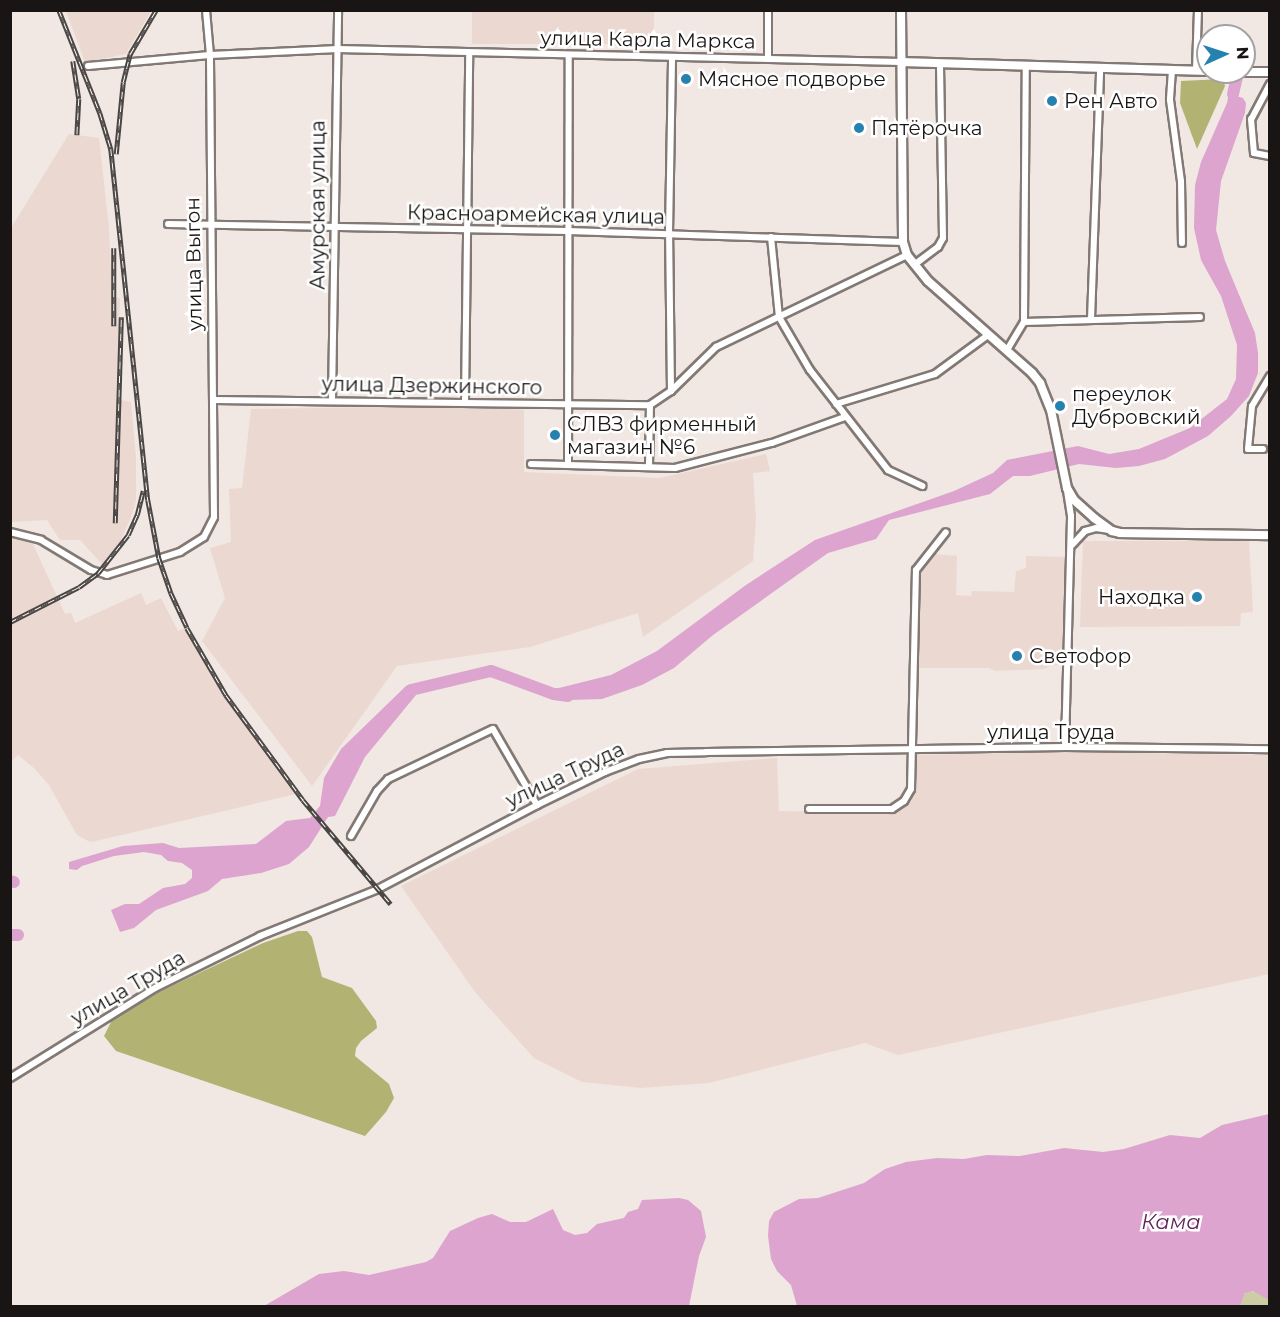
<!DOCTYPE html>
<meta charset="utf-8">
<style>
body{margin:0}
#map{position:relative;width:1280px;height:1317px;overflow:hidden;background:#f1e7e3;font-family:Montserrat,sans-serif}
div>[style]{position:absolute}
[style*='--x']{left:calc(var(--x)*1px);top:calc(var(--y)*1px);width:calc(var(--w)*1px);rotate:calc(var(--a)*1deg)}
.built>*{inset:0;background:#ebd8d1;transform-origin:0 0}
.green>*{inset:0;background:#cccda5}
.forest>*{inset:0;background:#b2b272}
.water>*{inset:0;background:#dca4ce}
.river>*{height:12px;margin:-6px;padding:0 6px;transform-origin:6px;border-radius:6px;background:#dca4ce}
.roads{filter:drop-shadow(2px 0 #827975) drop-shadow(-2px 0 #827975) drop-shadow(0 2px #827975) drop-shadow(0 -2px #827975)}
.minor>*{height:6px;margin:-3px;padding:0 3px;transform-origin:3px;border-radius:3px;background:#fff}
.secondary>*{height:8px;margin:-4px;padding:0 4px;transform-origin:4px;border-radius:4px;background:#fff}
.rail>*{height:4.5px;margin-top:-2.25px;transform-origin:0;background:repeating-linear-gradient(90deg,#fff 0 7px,#4a4644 0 14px);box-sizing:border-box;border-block:2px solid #4a4644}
.dots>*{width:16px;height:16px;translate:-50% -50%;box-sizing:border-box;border:3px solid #fff;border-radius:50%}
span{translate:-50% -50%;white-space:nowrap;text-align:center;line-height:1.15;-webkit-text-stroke:5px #fff;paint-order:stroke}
.street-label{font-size:20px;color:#181514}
.poi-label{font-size:20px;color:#181514}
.left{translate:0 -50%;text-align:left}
.right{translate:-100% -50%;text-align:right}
.water-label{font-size:21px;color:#642458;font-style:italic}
.frame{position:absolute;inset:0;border:12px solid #181514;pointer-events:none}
.north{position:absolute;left:1196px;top:24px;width:60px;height:60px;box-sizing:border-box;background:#fff;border:2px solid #a3a1a1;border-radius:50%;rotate:87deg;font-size:16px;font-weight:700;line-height:24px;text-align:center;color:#181514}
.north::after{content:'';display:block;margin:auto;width:21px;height:27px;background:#2681af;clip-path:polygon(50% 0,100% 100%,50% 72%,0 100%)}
</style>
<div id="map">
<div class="built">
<div style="clip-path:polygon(66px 11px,151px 11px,126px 54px,85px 62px)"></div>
<div style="left:472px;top:11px;width:182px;height:33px"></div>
<div style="clip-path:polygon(69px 134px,99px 138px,109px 228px,112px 297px,120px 298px,116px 399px,131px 402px,136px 458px,136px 501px,131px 517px,119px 544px,102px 564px,80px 540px,60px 540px,47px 520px,11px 522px,11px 228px)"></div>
<div style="clip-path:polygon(455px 406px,524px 410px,524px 472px,660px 478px,766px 454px,770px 471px,753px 473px,756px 518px,753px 561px,643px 637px,638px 613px,530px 647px,397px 666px,312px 786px,202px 641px,225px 598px,210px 548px,231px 542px,229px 489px,242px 488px,251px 409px)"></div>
<div style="clip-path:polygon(11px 535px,32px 542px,65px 614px,71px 613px,75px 623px,141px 593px,146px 605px,161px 598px,178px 631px,184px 628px,214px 680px,296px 794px,96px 841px,90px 842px,77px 835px,49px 785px,35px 769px,18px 755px,11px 762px)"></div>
<div style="clip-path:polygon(1083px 541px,1249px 541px,1253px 612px,1241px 613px,1240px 626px,1080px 627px)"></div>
<div style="clip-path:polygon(935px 554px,957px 556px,956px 595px,971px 596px,972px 591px,1014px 592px,1016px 571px,1026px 568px,1026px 556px,1065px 557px,1062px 665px,1053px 665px,1043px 669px,995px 671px,989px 668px,917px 668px,921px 572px)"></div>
<div style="clip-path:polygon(1064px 752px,1269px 755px,1269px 974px,898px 1055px,865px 1043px,709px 1083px,641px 1088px,582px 1082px,534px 1058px,475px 992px,401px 886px,638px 769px,777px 758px,779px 811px,893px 813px,912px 801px,913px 755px)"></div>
</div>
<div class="green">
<div style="clip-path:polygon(1248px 1291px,1258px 1292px,1269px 1300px,1269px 1306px,1240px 1306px,1245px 1293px)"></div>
</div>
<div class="forest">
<div style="clip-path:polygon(1223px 79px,1225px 86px,1197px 149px,1180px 103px,1181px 81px)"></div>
<div style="clip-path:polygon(298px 931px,307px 931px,312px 937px,322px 977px,352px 988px,376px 1021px,377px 1028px,361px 1041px,356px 1048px,355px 1056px,389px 1084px,394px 1098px,386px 1112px,365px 1136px,116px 1051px,104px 1036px,112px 1020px,159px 992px,263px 943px)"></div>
</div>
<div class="water">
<div style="clip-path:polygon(1232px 79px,1237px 79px,1236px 96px,1243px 98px,1246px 103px,1245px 113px,1221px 181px,1216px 230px,1225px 261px,1255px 333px,1258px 353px,1258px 373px,1249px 396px,1231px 416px,1208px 436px,1165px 459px,1139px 466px,1116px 468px,1079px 464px,1030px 476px,1013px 476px,990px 494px,889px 520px,876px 539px,828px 553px,713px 635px,674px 668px,642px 685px,602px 699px,569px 700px,553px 696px,555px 689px,611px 675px,657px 651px,746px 585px,815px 540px,954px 491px,993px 473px,1007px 460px,1078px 446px,1109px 454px,1139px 449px,1190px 428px,1227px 399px,1236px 379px,1237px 345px,1221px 296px,1201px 260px,1194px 228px,1195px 185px,1201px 162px,1227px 103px)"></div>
<div style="clip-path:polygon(406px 686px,416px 695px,365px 757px,335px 816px,328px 817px,309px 847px,289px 864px,261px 873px,222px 879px,208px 891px,156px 910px,134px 928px,120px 932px,111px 910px,125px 904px,139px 904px,163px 888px,185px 884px,192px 878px,192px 870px,182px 863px,168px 861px,161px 855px,144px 852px,114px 856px,82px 866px,77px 870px,69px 869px,69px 862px,123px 846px,163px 843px,179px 848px,256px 844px,286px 821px,310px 818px,320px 806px,324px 778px,341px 749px)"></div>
<div style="clip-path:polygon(1269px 1114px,1269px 1300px,1253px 1291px,1245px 1293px,1240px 1306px,797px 1306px,791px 1285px,777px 1271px,771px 1259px,768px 1236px,769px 1221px,774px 1212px,799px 1199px,818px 1198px,864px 1183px,885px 1169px,906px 1162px,937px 1158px,964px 1159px,987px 1155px,1020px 1156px,1064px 1148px,1103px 1152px,1124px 1149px,1170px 1135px,1200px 1138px,1222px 1125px)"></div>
<div style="clip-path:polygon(679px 1198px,688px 1200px,701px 1211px,706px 1237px,699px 1256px,689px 1306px,264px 1306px,319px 1274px,344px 1271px,369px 1275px,426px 1262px,433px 1258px,450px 1231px,478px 1218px,492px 1214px,510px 1222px,526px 1222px,553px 1209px,563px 1230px,575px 1235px,587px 1233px,597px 1224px,624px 1218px,628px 1212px,638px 1209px,642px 1200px)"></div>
</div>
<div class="river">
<div style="--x:1233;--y:94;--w:23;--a:-77"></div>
<div style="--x:402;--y:701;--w:14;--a:-51"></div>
<div style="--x:411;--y:690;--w:82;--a:-13.4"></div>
<div style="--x:491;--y:671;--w:67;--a:20.1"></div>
<div style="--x:554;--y:694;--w:14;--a:8"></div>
<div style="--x:10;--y:881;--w:4;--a:14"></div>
<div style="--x:10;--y:935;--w:8;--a:0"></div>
</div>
<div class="roads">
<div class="minor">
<div style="--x:768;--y:10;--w:49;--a:90"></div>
<div style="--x:88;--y:66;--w:122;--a:-5.2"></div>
<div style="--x:210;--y:55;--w:128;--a:-2.7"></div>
<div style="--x:338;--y:49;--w:563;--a:1.32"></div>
<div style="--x:1172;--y:70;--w:30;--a:94"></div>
<div style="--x:1170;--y:100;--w:82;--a:82.3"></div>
<div style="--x:1181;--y:181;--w:62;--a:89.1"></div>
<div style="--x:1196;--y:70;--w:60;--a:-88.1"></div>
<div style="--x:1270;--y:84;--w:40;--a:118"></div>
<div style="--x:1251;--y:119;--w:34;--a:85"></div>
<div style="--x:1254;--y:153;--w:16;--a:11"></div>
<div style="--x:168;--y:224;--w:400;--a:1"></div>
<div style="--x:568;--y:231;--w:335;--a:1.9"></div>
<div style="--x:771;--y:237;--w:80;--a:84.3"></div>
<div style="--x:779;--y:317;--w:61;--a:59.7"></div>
<div style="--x:810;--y:370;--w:127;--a:52"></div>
<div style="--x:888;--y:470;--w:38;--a:25"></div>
<div style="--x:914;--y:265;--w:30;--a:-37"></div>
<div style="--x:938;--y:247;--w:10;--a:-61"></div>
<div style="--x:943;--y:238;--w:175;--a:-91"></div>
<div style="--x:1091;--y:319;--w:251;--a:-87.9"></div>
<div style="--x:1024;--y:322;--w:176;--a:-1.6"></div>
<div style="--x:1007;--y:350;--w:33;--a:-59"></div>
<div style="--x:1024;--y:322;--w:257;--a:-89.6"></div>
<div style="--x:671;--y:391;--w:158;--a:-90.7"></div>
<div style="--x:669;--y:233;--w:175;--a:-89"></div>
<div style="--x:214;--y:400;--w:436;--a:0.7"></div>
<div style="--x:332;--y:400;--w:390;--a:-89.1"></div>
<div style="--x:465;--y:401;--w:348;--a:-89.3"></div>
<div style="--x:836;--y:404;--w:103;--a:-16.9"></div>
<div style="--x:935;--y:374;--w:66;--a:-36.3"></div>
<div style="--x:650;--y:405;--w:25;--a:-34"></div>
<div style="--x:671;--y:391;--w:63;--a:-44.4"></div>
<div style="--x:716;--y:347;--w:212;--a:-25.7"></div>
<div style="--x:1263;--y:449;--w:15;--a:180"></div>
<div style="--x:1248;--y:449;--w:43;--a:-84.7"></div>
<div style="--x:1252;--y:406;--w:35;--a:-59"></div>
<div style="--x:531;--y:464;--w:144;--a:1.6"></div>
<div style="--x:675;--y:468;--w:100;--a:-14.5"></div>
<div style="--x:772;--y:443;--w:77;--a:-19.6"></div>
<div style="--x:568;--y:465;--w:410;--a:-89.9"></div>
<div style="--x:649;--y:467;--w:62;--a:-89.1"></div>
<div style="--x:10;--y:532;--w:32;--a:14"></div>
<div style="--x:41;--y:540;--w:58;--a:31"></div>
<div style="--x:91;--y:570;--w:17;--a:17"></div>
<div style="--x:107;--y:575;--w:77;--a:-17.5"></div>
<div style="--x:180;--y:552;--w:28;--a:-32"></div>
<div style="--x:204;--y:537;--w:22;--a:-63"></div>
<div style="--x:214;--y:517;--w:462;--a:-90.5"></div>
<div style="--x:210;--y:55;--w:45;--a:-95.1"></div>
<div style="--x:1072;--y:545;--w:19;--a:-47"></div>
<div style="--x:1085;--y:531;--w:11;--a:-15"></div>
<div style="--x:1096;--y:528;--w:12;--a:9"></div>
<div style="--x:1065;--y:747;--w:231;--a:-88.5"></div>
<div style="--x:1071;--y:516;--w:24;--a:-99"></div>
<div style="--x:809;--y:809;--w:83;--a:0"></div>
<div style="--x:892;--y:809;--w:14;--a:-34"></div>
<div style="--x:904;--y:801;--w:14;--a:-60"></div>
<div style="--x:911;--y:789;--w:219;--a:-88.7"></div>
<div style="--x:916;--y:570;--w:48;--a:-51.7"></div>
<div style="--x:351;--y:836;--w:52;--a:-60"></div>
<div style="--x:377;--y:791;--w:16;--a:-47"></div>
<div style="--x:388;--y:779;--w:116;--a:-25.5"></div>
<div style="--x:493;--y:729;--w:88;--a:59.9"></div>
<div style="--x:10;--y:1078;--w:171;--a:-31.8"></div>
<div style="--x:155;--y:988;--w:117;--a:-26.3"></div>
<div style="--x:260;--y:936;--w:127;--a:-21.7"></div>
<div style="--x:378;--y:889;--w:180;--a:-27.8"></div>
<div style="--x:537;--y:805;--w:76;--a:-25.9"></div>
<div style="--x:605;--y:772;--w:36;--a:-21"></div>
<div style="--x:639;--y:759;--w:29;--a:-12"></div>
<div style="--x:667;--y:753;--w:39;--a:-1"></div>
<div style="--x:706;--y:752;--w:359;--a:-0.8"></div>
<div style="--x:1065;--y:747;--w:205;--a:0.6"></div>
</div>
<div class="secondary">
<div style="--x:901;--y:10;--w:232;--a:89.5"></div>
<div style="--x:903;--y:242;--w:14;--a:73"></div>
<div style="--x:907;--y:255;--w:33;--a:51"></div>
<div style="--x:928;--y:281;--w:139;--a:41.5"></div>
<div style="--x:1032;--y:373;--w:13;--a:51"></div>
<div style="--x:1040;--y:383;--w:29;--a:68"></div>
<div style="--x:1051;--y:410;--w:80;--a:78.4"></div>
<div style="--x:1067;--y:488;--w:14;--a:60"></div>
<div style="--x:1074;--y:500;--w:27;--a:42"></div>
<div style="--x:1094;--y:518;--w:22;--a:36"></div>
<div style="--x:1112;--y:531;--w:8;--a:14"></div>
<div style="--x:1120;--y:533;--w:150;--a:0.8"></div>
<div style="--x:901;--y:62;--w:307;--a:1.7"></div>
<div style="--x:1244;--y:72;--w:26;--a:0"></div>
</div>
</div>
<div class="rail">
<div style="--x:59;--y:10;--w:111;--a:68.3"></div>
<div style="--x:100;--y:113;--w:38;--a:73"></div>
<div style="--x:111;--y:149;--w:353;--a:84"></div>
<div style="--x:148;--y:500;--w:59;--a:79.3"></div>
<div style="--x:159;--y:558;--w:37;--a:71"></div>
<div style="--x:171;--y:593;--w:38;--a:65"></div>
<div style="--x:187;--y:628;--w:78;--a:59.8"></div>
<div style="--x:226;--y:695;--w:130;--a:53.7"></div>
<div style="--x:303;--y:800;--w:136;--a:49.8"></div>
<div style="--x:73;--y:61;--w:38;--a:81"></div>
<div style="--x:79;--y:99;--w:36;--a:93"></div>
<div style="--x:116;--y:154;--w:72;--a:-84.4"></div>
<div style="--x:123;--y:82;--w:29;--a:-76"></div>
<div style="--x:130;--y:54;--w:51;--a:-59.4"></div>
<div style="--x:114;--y:248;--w:78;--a:90"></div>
<div style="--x:115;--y:523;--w:206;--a:-88.3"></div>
<div style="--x:10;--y:622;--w:77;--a:-26.9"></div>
<div style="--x:79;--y:587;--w:24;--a:-36"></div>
<div style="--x:98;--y:573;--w:48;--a:-51.7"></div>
<div style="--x:128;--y:535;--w:22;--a:-66"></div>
<div style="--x:137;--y:515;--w:25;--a:-76"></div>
</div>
<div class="dots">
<div style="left:686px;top:79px;background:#2681af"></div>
<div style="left:1052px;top:101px;background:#2681af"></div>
<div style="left:859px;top:128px;background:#2681af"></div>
<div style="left:1060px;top:406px;background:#2681af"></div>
<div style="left:555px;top:435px;background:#2681af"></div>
<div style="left:1197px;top:597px;background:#2681af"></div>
<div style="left:1017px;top:656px;background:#2681af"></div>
</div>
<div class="street-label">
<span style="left:648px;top:40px;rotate:1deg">улица Карла Маркса</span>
<span style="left:318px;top:205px;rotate:-90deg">Амурская улица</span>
<span style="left:536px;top:215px;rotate:1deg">Красноармейская улица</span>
<span style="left:194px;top:264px;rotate:-91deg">улица Выгон</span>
<span style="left:432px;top:386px;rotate:1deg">улица Дзержинского</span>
<span style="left:1051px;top:732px">улица Труда</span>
<span style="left:565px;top:775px;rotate:-25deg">улица Труда</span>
<span style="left:128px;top:988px;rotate:-30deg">улица Труда</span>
</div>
<div class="poi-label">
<span class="left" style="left:698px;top:79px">Мясное подворье</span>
<span class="left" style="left:1064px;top:101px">Рен Авто</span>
<span class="left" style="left:871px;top:128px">Пятёрочка</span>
<span class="left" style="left:1072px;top:406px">переулок<br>Дубровский</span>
<span class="left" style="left:567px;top:436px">СЛВЗ фирменный<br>магазин №6</span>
<span class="right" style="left:1185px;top:597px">Находка</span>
<span class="left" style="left:1029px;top:656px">Светофор</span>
</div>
<div class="water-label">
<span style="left:1171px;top:1222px">Кама</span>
</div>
<div class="frame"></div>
<div class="north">N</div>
</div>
